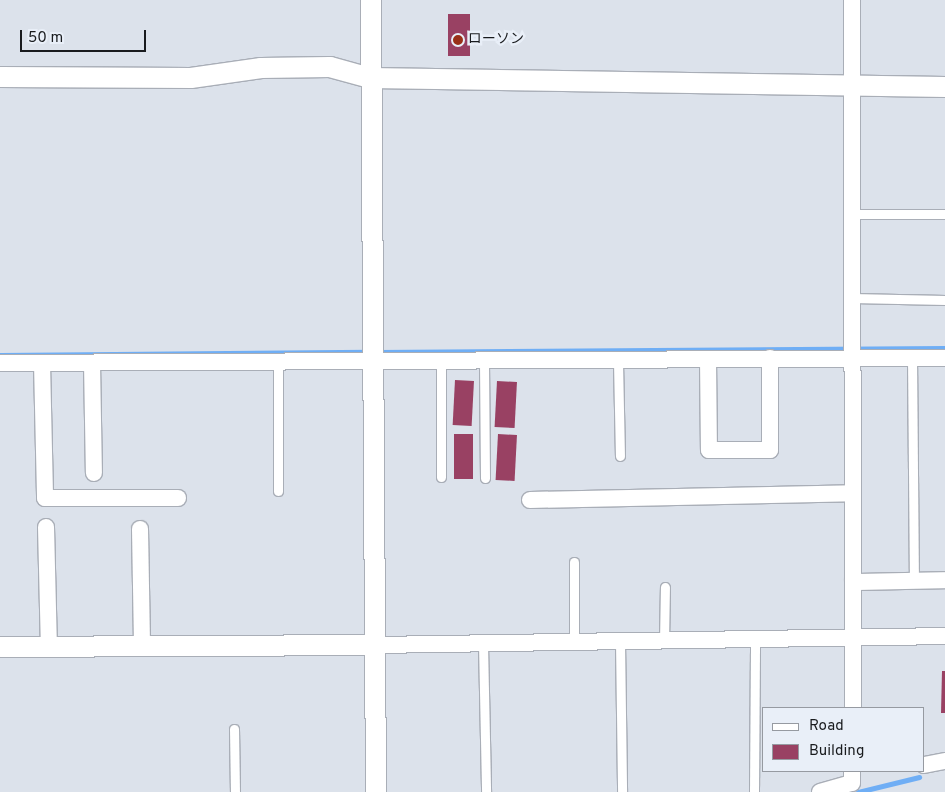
<!DOCTYPE html>
<meta charset="utf-8">
<style>
body{margin:0}
#map{position:relative;width:945px;height:792px;overflow:hidden;background:#dce2eb;font-family:Overpass,"Noto Sans JP",sans-serif}
div>[style]{position:absolute}
[style*='--x']{left:calc(var(--x)*1px);top:calc(var(--y)*1px);width:calc(var(--w)*1px);rotate:calc(var(--a)*1deg)}
.stream>*{height:5px;margin:-2.5px;padding:0 2.5px;transform-origin:2.5px;border-radius:2.5px;background:#6faef5}
.building>*{inset:0;background:#994163;transform-origin:0 0}
.roads{filter:drop-shadow(1px 0 #a9aeb7) drop-shadow(-1px 0 #a9aeb7) drop-shadow(0 1px #a9aeb7) drop-shadow(0 -1px #a9aeb7)}
.service>*{height:9px;margin:-4.5px;padding:0 4.5px;transform-origin:4.5px;border-radius:4.5px;background:#fff}
.minor>*{height:16px;margin:-8px;padding:0 8px;transform-origin:8px;border-radius:8px;background:#fff}
.tertiary>*{height:20px;margin:-10px;padding:0 10px;transform-origin:10px;border-radius:10px;background:#fff}
.dots>*{width:14px;height:14px;translate:-50% -50%;box-sizing:border-box;border:2px solid #e9eff8;border-radius:50%}
span{translate:-50% -50%;white-space:nowrap;text-align:center;line-height:1.15;-webkit-text-stroke:5px #e9eff8;paint-order:stroke}
.poi-label{font-size:14px;color:#191b1e}
.left{translate:0 -50%;text-align:left}
.legend{position:absolute;left:762px;top:707px;width:162px;height:65px;box-sizing:border-box;background:#e9eff8;border:1px solid #969aa1;margin:0;padding:6px 9px;list-style:none;font-size:15px;color:#191b1e}
.legend li{display:flex;align-items:center;gap:10px;height:25px}
.legend b{width:25px;border:1px solid #969aa1}
.scale{position:absolute;left:20px;top:30px;width:126px;height:22px;box-sizing:border-box;border:2px solid #191b1e;border-top:0;padding-left:6px;font-size:15px;line-height:18px;white-space:nowrap;color:#191b1e;-webkit-text-stroke:4px #e9eff8;paint-order:stroke}
</style>
<div id="map">
<div class="stream">
<div style="--x:378;--y:352;--w:567;--a:-0.4"></div>
<div style="--x:0;--y:355;--w:370;--a:-0.5"></div>
<div style="--x:858;--y:792;--w:63;--a:-13.8"></div>
</div>
<div class="building">
<div style="left:448px;top:14px;width:22px;height:42px"></div>
<div style="left:455px;top:380px;width:19px;height:45px;rotate:3deg"></div>
<div style="left:497px;top:381px;width:20px;height:46px;rotate:3deg"></div>
<div style="left:454px;top:434px;width:19px;height:45px"></div>
<div style="left:498px;top:434px;width:19px;height:46px;rotate:3deg"></div>
<div style="clip-path:polygon(942px 671px,945px 671px,945px 713px,941px 713px)"></div>
</div>
<div class="roads">
<div class="service">
<div style="--x:852;--y:214;--w:93;--a:0"></div>
<div style="--x:852;--y:298;--w:93;--a:1.2"></div>
<div style="--x:912;--y:357;--w:224;--a:89.5"></div>
<div style="--x:618;--y:362;--w:94;--a:88.8"></div>
<div style="--x:441;--y:363;--w:114;--a:90"></div>
<div style="--x:484;--y:363;--w:115;--a:89.5"></div>
<div style="--x:278;--y:364;--w:127;--a:90"></div>
<div style="--x:574;--y:562;--w:81;--a:90"></div>
<div style="--x:620;--y:642;--w:150;--a:89.2"></div>
<div style="--x:664;--y:642;--w:55;--a:-89"></div>
<div style="--x:483;--y:644;--w:148;--a:88.8"></div>
<div style="--x:234;--y:729;--w:63;--a:89.1"></div>
<div style="--x:754;--y:792;--w:151;--a:-89.6"></div>
</div>
<div class="minor">
<div style="--x:852;--y:0;--w:708;--a:89.92"></div>
<div style="--x:708;--y:359;--w:91;--a:89.4"></div>
<div style="--x:709;--y:450;--w:61;--a:0"></div>
<div style="--x:770;--y:450;--w:92;--a:-90"></div>
<div style="--x:0;--y:363;--w:945;--a:-0.3"></div>
<div style="--x:42;--y:363;--w:135;--a:88.7"></div>
<div style="--x:45;--y:498;--w:133;--a:0"></div>
<div style="--x:92;--y:363;--w:110;--a:89"></div>
<div style="--x:530;--y:500;--w:323;--a:-1.2"></div>
<div style="--x:46;--y:527;--w:120;--a:88.6"></div>
<div style="--x:140;--y:529;--w:116;--a:89"></div>
<div style="--x:853;--y:582;--w:92;--a:-1.2"></div>
<div style="--x:375;--y:645;--w:570;--a:-0.9"></div>
<div style="--x:924;--y:765;--w:21;--a:-11"></div>
<div style="--x:820;--y:792;--w:33;--a:-16"></div>
<div style="--x:852;--y:783;--w:12;--a:-90"></div>
</div>
<div class="tertiary">
<div style="--x:371;--y:0;--w:792;--a:89.64"></div>
<div style="--x:0;--y:77;--w:191;--a:0.3"></div>
<div style="--x:191;--y:78;--w:71;--a:-8.1"></div>
<div style="--x:261;--y:68;--w:69;--a:-0.8"></div>
<div style="--x:330;--y:67;--w:41;--a:15.4"></div>
<div style="--x:370;--y:78;--w:575;--a:0.9"></div>
<div style="--x:0;--y:647;--w:375;--a:-0.3"></div>
</div>
</div>
<div class="dots">
<div style="left:458px;top:40px;background:#993018"></div>
</div>
<div class="poi-label">
<span class="left" style="left:468px;top:40px">ローソン</span>
</div>
<ul class="legend">
<li><b style="height:6px;background:#fff"></b>Road</li>
<li><b style="height:14px;background:#994163"></b>Building</li>
</ul>
<div class="scale">50 m</div>
</div>
